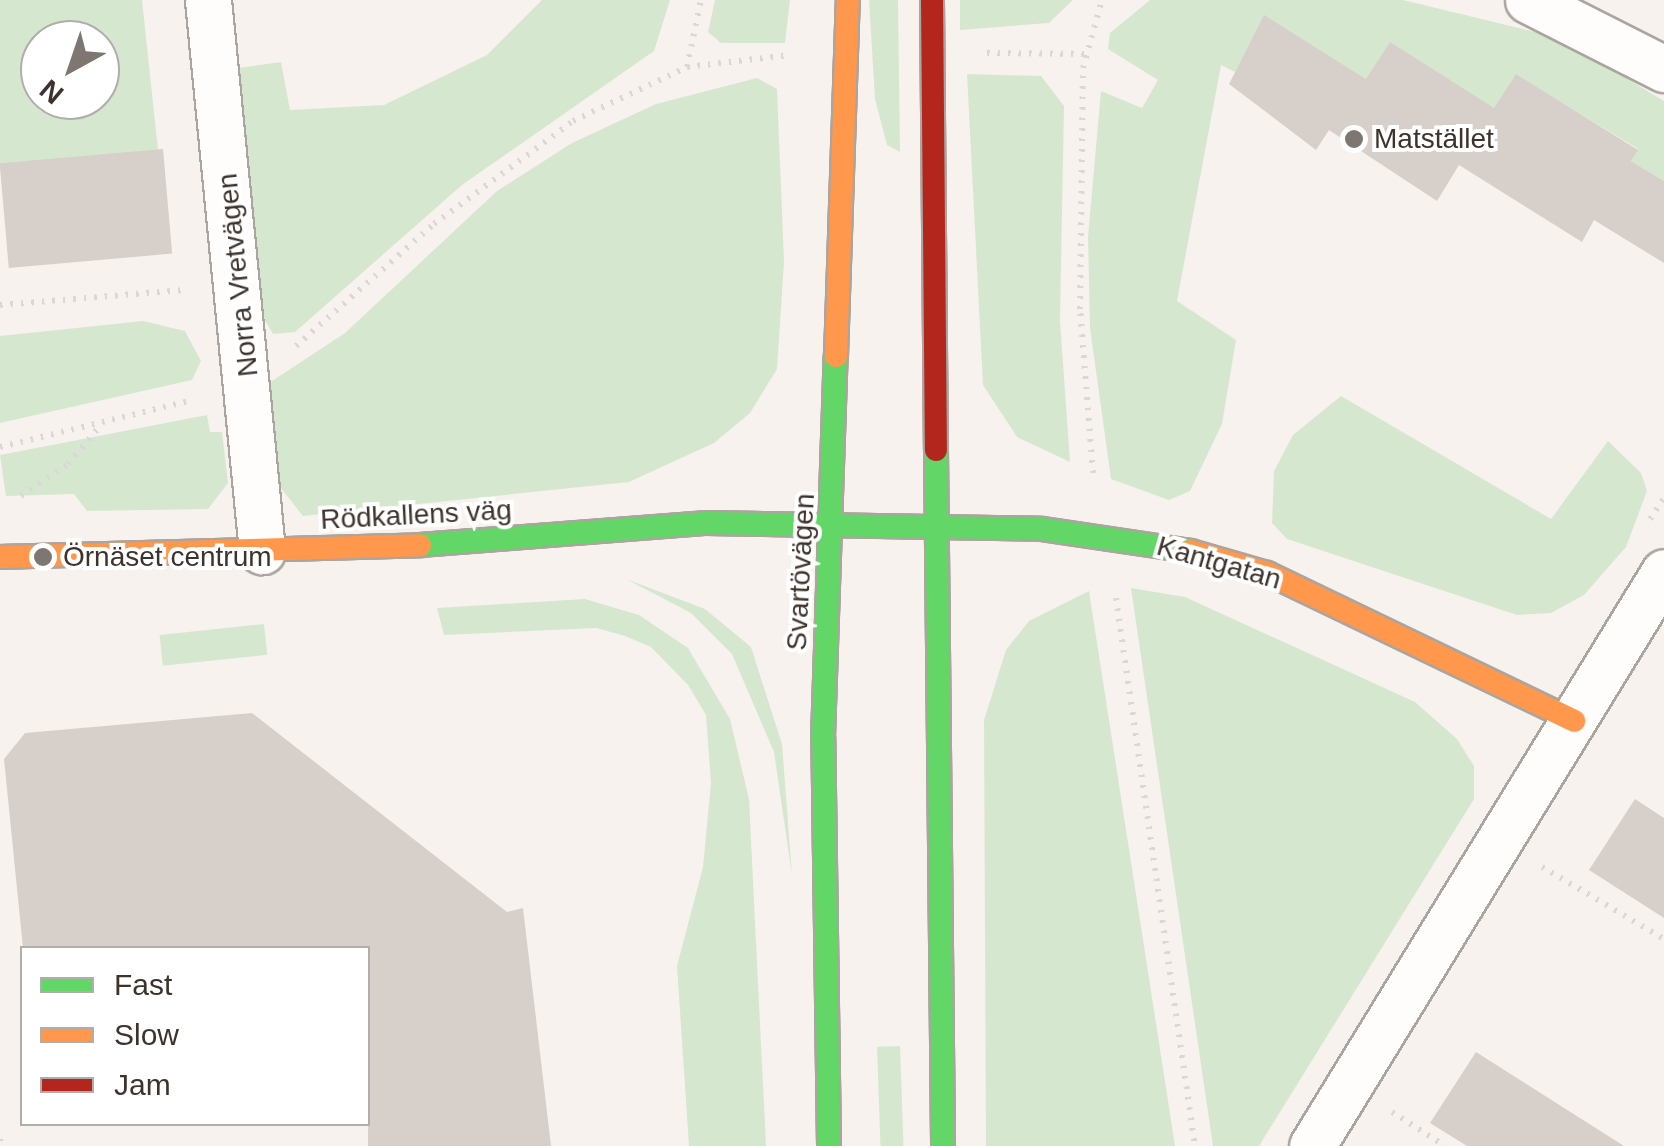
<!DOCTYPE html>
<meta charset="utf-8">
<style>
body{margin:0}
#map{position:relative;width:1664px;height:1146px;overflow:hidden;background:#f7f2ee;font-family:Arial,sans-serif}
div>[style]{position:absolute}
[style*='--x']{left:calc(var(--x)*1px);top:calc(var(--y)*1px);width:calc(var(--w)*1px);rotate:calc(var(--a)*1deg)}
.green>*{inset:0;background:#d5e8cf;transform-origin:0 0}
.building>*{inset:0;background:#d7cfca;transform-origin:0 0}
.path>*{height:6px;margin-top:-3px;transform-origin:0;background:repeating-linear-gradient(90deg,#dad8d6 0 2.5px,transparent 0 10.5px)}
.roads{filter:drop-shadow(2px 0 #aba49f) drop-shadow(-2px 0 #aba49f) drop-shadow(0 2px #aba49f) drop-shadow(0 -2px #aba49f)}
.street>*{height:45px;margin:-22.5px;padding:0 22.5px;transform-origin:22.5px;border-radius:22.5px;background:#fefdfc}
.fast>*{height:22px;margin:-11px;padding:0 11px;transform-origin:11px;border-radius:11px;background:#63d668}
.slow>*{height:22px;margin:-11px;padding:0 11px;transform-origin:11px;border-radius:11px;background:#ff974d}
.jam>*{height:22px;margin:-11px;padding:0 11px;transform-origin:11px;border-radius:11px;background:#b3261e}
.dots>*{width:28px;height:28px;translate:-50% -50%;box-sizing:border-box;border:5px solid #fff;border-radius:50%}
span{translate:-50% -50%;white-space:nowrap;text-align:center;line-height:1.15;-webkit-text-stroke:8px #fff;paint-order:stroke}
.poi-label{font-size:28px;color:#3d332c}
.left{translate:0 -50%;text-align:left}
.street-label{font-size:28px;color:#3d332c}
.legend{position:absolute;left:20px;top:946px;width:350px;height:180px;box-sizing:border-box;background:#fff;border:2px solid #b1adab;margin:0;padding:12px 18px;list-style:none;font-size:30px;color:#3d332c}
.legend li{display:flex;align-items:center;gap:20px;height:50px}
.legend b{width:50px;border:2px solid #b1adab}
.north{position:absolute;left:20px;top:20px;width:100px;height:100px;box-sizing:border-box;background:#fff;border:2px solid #b1adab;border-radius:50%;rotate:220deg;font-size:28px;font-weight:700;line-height:40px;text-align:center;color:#3d332c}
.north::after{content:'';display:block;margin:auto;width:35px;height:45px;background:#7e7670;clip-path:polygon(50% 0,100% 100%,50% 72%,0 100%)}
</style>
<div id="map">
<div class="green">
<div style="clip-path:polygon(evenodd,0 0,142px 0,158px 150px,0 165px,0 0,40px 40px,100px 40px,100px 100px,40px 100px,40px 40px)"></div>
<div style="clip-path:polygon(542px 0,670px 0,654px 51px,462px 185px,295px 332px,273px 334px,263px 317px,239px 68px,281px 62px,290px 110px,384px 105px,487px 55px)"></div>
<div style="clip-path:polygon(715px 0,790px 0,785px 43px,721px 43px,708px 32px)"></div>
<div style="clip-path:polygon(869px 0,898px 0,900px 152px,887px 145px,875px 99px)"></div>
<div style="clip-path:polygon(960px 0,1073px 0,1049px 23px,960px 30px)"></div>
<div style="clip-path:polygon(1150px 0,1403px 0,1560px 38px,1664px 101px,1664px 181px,1631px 161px,1638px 149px,1516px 75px,1494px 109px,1366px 79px,1264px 16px,1235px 72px,1221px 65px,1177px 301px,1236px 340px,1222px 424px,1190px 491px,1169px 500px,1111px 479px,1090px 328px,1088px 237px,1101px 91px,1142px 108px,1158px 80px,1108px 49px,1110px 33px)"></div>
<div style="clip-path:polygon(967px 74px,1041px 76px,1064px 106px,1060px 321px,1070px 462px,1017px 437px,983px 385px)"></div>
<div style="clip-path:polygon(757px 78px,777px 89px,784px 262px,777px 369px,750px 413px,714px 443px,629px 482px,303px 516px,280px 487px,269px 383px,345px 333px,497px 191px,572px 143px,656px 104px)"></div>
<div style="clip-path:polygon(143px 321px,185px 331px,201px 361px,192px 380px,0 423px,0 336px)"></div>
<div style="clip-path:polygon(1341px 396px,1551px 519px,1608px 441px,1641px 473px,1647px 491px,1626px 547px,1584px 595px,1551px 613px,1517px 615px,1287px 539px,1272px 523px,1274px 471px,1293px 435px)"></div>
<div style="clip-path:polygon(207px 415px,210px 432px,222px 432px,228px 483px,208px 509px,87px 511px,74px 494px,6px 496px,0 455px)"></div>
<div style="clip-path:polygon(626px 579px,705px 609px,751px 647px,782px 744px,792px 875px,774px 752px,732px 654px,691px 613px)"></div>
<div style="clip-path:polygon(1131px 588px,1185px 597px,1415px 702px,1457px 739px,1474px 766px,1474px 799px,1259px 1146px,1213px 1146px)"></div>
<div style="clip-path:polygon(1089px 591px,1175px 1146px,986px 1146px,984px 720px,1006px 650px,1029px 621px)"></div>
<div style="clip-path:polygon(585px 599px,639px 615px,688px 648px,730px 719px,749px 799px,766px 1146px,689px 1146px,677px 966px,703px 867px,711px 783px,706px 715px,688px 685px,651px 647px,625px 636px,596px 628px,444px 635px,437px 608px)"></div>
<div style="left:264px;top:624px;width:31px;height:105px;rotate:84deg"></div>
<div style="left:900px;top:1046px;width:100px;height:23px;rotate:88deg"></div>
</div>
<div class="building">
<div style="clip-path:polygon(1264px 15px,1366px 79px,1390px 42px,1494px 108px,1516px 74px,1638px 150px,1631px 161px,1664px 181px,1664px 263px,1594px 220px,1582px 242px,1459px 165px,1437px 201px,1329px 130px,1316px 150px,1229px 84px)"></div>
<div style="left:163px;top:149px;width:105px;height:164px;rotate:85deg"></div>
<div style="clip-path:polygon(252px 713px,507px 912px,523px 908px,551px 1146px,368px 1146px,368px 948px,23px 948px,4px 759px,25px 733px)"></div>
<div style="clip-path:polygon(1635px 799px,1664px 818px,1664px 918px,1589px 870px)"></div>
<div style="clip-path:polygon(1476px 1052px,1624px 1146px,1467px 1146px,1430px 1123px)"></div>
</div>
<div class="path">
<div style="--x:987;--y:53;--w:99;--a:0.6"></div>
<div style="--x:687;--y:67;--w:68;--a:-78.2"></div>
<div style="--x:0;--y:305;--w:184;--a:-4.7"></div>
<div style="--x:296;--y:346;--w:184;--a:-41.5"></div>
<div style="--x:434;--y:224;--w:173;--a:-36.5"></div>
<div style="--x:573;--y:121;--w:126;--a:-25.3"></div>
<div style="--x:687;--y:67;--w:104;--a:-6.6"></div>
<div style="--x:0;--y:447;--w:199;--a:-13.7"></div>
<div style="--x:1093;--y:473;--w:165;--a:-94.5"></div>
<div style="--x:1080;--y:309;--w:241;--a:-89.3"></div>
<div style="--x:1083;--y:68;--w:71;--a:-74.4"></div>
<div style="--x:21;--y:496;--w:57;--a:-34.2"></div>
<div style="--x:68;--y:464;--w:51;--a:-49.8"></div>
<div style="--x:1650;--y:519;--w:25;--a:-56"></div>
<div style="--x:1116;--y:598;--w:554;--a:81.8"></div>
<div style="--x:1542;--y:867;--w:142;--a:30.5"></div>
<div style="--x:1392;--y:1112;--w:63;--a:32.7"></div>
<div style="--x:0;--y:1139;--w:7;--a:82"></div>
</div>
<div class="roads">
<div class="street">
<div style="--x:208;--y:0;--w:554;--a:84.4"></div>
<div style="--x:1528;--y:0;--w:153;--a:26.9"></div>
<div style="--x:1312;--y:1146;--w:673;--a:-58.48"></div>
</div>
<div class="fast">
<div style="--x:936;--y:450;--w:696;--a:89.42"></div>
<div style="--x:420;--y:545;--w:288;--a:-4.4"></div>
<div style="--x:707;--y:523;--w:335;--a:1"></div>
<div style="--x:1042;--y:529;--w:151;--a:8.4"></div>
<div style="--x:829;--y:1146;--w:408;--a:-90.8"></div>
<div style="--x:823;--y:738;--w:382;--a:-88.1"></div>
</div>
<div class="slow">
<div style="--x:836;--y:356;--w:356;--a:-88.1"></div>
<div style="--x:1191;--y:551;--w:79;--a:16.1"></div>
<div style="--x:1267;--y:573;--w:341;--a:25.7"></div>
<div style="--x:0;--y:557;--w:420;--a:-1.6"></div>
</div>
<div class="jam">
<div style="--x:932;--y:0;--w:450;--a:89.5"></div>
</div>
</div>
<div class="dots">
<div style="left:1354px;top:139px;background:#7e7670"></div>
<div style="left:43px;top:557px;background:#7e7670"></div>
</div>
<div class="poi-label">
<span class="left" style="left:1374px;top:139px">Matstället</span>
<span class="left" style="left:63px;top:557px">Örnäset centrum</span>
</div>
<div class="street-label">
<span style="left:238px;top:275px;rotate:-96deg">Norra Vretvägen</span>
<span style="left:416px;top:515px;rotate:-3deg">Rödkallens väg</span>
<span style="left:1219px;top:563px;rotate:16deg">Kantgatan</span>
<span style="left:801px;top:572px;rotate:-87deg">Svartövägen</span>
</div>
<ul class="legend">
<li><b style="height:12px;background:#63d668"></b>Fast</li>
<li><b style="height:12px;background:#ff974d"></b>Slow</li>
<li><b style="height:12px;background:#b3261e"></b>Jam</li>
</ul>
<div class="north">N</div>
</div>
